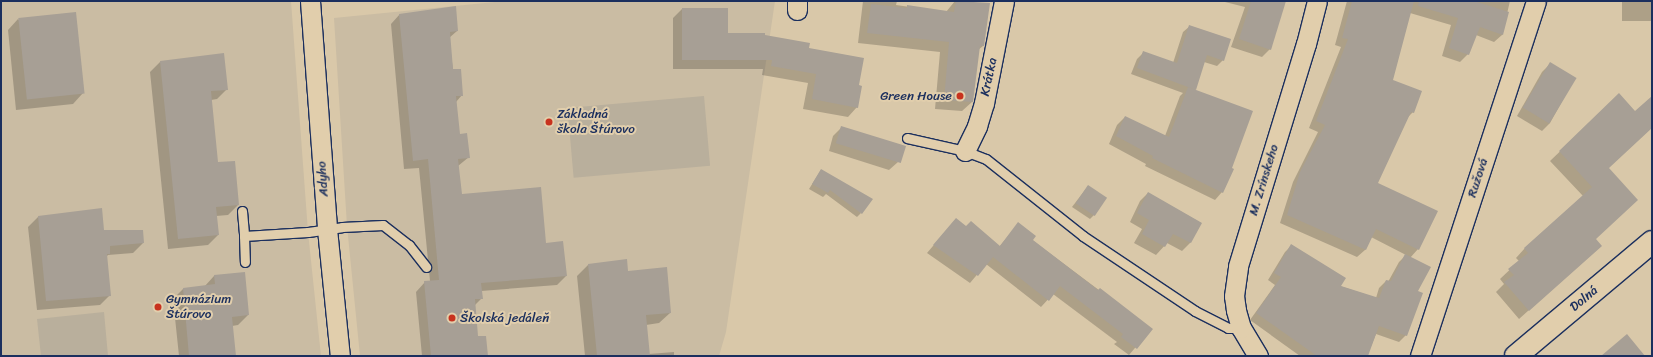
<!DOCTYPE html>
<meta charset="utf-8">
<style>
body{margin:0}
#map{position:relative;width:1653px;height:357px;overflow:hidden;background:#d9c8a9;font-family:Sriracha,sans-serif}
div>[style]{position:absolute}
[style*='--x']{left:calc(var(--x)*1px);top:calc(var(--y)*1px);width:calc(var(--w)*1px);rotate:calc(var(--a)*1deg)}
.built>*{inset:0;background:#cabca3}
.green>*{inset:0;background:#b9af9c;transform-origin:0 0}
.shadow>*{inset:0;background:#0003;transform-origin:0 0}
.building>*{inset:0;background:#a79f95;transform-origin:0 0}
.roads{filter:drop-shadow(1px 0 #1b2f5e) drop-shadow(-1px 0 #1b2f5e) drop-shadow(0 1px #1b2f5e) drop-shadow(0 -1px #1b2f5e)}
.service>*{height:9px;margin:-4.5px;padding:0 4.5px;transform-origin:4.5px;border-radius:4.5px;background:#e1ceac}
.minor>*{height:19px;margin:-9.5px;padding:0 9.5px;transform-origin:9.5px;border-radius:9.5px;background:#e1ceac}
.tertiary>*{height:22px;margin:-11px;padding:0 11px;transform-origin:11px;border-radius:11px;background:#e1ceac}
.dots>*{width:11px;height:11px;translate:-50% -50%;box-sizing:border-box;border:2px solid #e1ceac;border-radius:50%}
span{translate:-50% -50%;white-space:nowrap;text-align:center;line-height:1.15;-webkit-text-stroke:4px #e1ceac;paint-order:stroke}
.street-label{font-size:13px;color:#1b2f5e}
.poi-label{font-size:13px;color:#1b2f5e}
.right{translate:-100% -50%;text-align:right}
.left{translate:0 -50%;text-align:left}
.frame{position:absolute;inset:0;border:2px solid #1b2f5e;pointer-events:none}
</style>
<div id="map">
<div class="built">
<div style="clip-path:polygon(1px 1px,291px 1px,308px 232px,321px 356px,1px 356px)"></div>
<div style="clip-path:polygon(505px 1px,775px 1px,726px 332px,719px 356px,360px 356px,347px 226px,334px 18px)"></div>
</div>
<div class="green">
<div style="left:704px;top:96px;width:70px;height:137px;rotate:85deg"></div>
<div style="clip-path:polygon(104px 312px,108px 356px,41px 356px,37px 319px)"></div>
</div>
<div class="shadow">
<div style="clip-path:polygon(863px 1px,897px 1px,896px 5px,946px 12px,955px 1px,989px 4px,983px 46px,978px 50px,972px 102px,962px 111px,935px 109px,940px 52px,858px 43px)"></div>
<div style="clip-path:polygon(1221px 1px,1285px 1px,1270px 49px,1262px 57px,1231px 47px,1245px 7px)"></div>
<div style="clip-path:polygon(1347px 1px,1510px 1px,1502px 35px,1494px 42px,1476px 35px,1468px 54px,1460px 62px,1442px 56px,1451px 25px,1410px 13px,1392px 81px,1413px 112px,1408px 117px,1376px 183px,1418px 249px,1410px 258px,1417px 292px,1406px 335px,1399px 342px,1376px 334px,1367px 356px,1300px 356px,1250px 320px,1275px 285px,1268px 280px,1285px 252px,1292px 245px,1340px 286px,1376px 298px,1379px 288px,1386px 281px,1388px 282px,1399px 262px,1406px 255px,1371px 237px,1365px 250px,1357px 257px,1280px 223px,1293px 182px,1318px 132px,1309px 128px,1341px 47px,1335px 45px)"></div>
<div style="left:1622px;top:1px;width:30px;height:20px"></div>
<div style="clip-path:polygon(682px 9px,727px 34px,764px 36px,858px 86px,857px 107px,848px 117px,803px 109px,808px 83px,762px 75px,763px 69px,673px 69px,673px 18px)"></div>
<div style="clip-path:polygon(400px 14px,457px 31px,449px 38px,453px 70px,462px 95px,456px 102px,459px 135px,469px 157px,458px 166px,461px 195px,545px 244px,566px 276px,557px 285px,481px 291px,482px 298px,474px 306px,477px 337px,487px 356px,422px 356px,416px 292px,425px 282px,430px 281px,419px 168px,404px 169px,391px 24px)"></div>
<div style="clip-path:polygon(18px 19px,83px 93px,73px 104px,16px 110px,8px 30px)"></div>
<div style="clip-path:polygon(1190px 26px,1223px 60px,1217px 66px,1204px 62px,1195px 89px,1222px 192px,1215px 200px,1145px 166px,1146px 164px,1109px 144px,1117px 125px,1125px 117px,1165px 136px,1180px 96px,1183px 93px,1131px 74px,1137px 59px,1143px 53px,1173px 63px,1183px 32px)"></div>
<div style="clip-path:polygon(160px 62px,227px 89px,217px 99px,211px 100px,217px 163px,238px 205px,228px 215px,216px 216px,218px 235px,208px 245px,168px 249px,150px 72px)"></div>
<div style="clip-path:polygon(1550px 64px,1575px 78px,1550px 123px,1542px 131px,1517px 116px,1542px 72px)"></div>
<div style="clip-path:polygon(1619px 95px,1635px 112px,1652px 97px,1652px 127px,1608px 168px,1595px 240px,1601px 246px,1519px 319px,1496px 292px,1504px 284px,1500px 279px,1519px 261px,1516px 258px,1525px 248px,1583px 196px,1550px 161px)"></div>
<div style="clip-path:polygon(841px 128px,898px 162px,889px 170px,829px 151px,833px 136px)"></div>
<div style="clip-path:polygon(821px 170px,861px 213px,857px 217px,826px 194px,823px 197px,809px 189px)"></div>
<div style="clip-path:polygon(1088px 186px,1094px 215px,1090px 219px,1072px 207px)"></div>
<div style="clip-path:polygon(1148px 193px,1201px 223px,1190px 243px,1182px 251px,1167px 243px,1156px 255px,1134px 243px,1142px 229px,1130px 222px,1140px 201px)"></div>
<div style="clip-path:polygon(38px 217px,103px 231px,143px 243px,133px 253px,108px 255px,106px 257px,110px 295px,100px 305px,37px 310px,28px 227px)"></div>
<div style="clip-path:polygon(956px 219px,966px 227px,999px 247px,1018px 224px,1032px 240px,1151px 329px,1129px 355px,1114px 344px,1117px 342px,1053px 294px,1041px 307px,986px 264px,970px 283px,927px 253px)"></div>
<div style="clip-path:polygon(588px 265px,627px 272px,670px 313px,659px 323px,646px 325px,649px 354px,674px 352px,674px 356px,585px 356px,577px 276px)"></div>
<div style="clip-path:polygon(244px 273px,248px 315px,238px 325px,232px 326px,235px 356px,179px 356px,173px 299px,183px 289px,204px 287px,214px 276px)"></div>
</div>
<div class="building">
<div style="clip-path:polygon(956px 1px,990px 3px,984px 46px,980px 46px,973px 102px,944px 100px,949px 42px,867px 33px,871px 4px,907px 8px,907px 5px,954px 12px)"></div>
<div style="clip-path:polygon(1251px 1px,1286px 1px,1271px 50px,1239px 39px)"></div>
<div style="clip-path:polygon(1352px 1px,1414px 1px,1393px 80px,1422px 91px,1414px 113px,1411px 112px,1378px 183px,1438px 211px,1419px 250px,1376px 229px,1366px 250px,1287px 215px,1300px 172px,1325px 125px,1316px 121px,1348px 39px,1342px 38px)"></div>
<div style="clip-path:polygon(1419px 1px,1474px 1px,1509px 12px,1503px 35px,1480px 27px,1469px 55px,1449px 48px,1458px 18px,1418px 6px)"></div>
<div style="clip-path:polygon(456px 6px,458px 31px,450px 32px,453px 69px,461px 69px,463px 96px,456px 96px,460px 134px,467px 133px,470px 158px,458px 159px,462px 194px,541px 187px,546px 243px,563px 241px,567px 276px,481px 283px,483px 299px,475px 299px,478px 336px,486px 336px,488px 356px,431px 356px,424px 281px,439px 280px,428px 159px,413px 161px,399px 14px)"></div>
<div style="clip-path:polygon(682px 8px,728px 8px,728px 33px,765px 33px,765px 35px,810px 43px,809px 48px,864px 58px,859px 85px,862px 86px,858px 108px,812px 99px,816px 74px,771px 66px,772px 60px,682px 60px)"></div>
<div style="left:76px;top:12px;width:82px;height:58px;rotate:84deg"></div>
<div style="clip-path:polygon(1189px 25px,1231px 39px,1224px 61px,1207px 55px,1196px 90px,1137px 68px,1143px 51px,1177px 63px)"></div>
<div style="clip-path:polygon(224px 53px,228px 90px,211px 91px,218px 162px,235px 161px,239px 205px,216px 207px,219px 235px,178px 239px,160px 61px)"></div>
<div style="left:1550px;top:62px;width:31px;height:53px;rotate:31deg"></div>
<div style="clip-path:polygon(1188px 87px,1253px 111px,1232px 168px,1234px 169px,1223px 193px,1152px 158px,1153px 156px,1116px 136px,1125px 116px,1169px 137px)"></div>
<div style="clip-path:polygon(1619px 93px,1635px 111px,1652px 96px,1652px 128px,1609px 168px,1638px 200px,1596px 239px,1602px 246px,1529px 311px,1504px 282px,1514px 275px,1508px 269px,1528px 253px,1524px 248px,1592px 187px,1559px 151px)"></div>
<div style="left:841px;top:126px;width:68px;height:18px;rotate:17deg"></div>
<div style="clip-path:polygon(821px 169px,873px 199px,862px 214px,830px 190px,828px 193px,812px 184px)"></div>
<div style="left:1088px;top:185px;width:23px;height:22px;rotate:34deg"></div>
<div style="clip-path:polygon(1148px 192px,1202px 223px,1191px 243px,1173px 234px,1165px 247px,1142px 234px,1149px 220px,1137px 213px)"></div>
<div style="clip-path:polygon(102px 208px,104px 230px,143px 230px,144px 243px,110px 246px,110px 254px,107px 254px,111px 296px,46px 301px,38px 216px)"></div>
<div style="clip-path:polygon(956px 218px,966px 226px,971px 221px,1000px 246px,1018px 222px,1036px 236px,1033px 240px,1098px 290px,1100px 288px,1153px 329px,1137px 349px,1121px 337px,1123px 334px,1060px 286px,1049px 301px,993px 257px,978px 276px,933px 245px)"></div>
<div style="clip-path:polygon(1291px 244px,1346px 278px,1341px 286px,1379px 298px,1386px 280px,1391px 281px,1405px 254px,1431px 267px,1418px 291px,1423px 293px,1407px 336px,1379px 326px,1368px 356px,1317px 356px,1256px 313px,1281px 277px,1274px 273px)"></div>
<div style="clip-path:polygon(627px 259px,628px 271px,667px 267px,671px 313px,646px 315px,650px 356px,597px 356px,588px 264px)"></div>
<div style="clip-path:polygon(245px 272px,249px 315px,232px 317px,236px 356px,189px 356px,183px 288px,215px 284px,214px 275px)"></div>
<div style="clip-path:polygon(1627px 334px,1645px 356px,1601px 356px)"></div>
</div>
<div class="roads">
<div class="service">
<div style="--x:907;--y:138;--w:59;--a:12.6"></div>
<div style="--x:965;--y:151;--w:22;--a:21"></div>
<div style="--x:986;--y:159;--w:124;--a:38.4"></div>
<div style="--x:1083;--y:236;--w:135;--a:33.8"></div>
<div style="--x:1195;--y:311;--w:37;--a:27"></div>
<div style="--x:1228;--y:328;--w:13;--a:0"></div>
<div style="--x:242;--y:211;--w:25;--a:85"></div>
<div style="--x:244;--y:236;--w:64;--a:-3.6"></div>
<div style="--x:308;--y:232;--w:34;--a:-8"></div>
<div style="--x:342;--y:227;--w:41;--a:-2.8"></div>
<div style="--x:383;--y:225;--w:33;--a:38"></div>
<div style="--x:409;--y:245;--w:28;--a:52"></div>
<div style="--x:244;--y:236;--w:26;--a:88"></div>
</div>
<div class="minor">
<div style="--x:310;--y:1;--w:229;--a:85.7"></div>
<div style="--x:327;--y:229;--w:128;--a:84.2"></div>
<div style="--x:797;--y:10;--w:9;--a:-90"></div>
<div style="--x:965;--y:151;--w:28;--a:-64"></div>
<div style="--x:977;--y:126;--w:24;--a:-73"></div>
<div style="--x:984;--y:103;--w:104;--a:-78.9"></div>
<div style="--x:1258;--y:356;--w:33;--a:-121"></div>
<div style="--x:1241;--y:328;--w:19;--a:-106"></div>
<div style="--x:1236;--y:310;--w:14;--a:-98"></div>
<div style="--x:1234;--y:296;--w:30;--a:-82"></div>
<div style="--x:1238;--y:266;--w:232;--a:-73"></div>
<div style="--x:1306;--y:44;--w:44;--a:-75.7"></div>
<div style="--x:1420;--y:356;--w:373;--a:-71.9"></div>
</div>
<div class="tertiary">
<div style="--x:1516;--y:356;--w:177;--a:-40"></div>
</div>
</div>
<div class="dots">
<div style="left:960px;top:96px;background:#c8321e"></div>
<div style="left:549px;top:122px;background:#c8321e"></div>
<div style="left:158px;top:307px;background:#c8321e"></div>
<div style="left:452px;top:318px;background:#c8321e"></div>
</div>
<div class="street-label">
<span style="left:989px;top:77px;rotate:-78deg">Krátka</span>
<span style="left:1478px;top:178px;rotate:-72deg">Ružová</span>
<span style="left:323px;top:179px;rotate:-94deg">Adyho</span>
<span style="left:1264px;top:180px;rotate:-73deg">M. Zrínskeho</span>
<span style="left:1584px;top:299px;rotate:-40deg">Dolná</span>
</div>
<div class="poi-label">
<span class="right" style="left:952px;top:96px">Green House</span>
<span class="left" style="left:557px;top:122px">Základná<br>škola Štúrovo</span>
<span class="left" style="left:166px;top:307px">Gymnázium<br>Štúrovo</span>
<span class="left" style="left:460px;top:318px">Školská jedáleň</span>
</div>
<div class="frame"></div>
</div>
